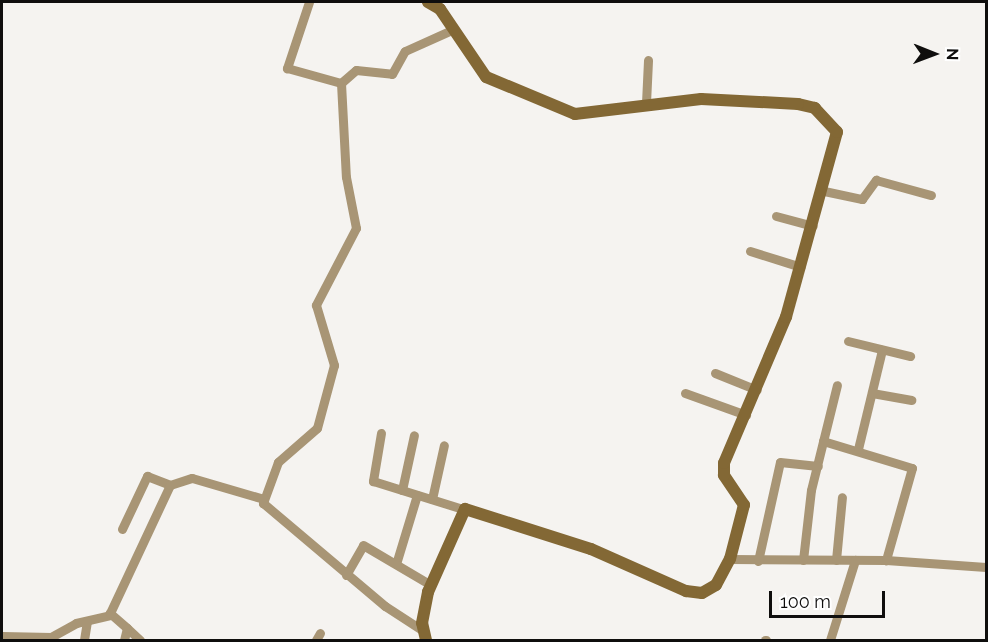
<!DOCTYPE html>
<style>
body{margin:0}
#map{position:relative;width:988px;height:642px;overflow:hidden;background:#f5f3f0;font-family:Raleway,sans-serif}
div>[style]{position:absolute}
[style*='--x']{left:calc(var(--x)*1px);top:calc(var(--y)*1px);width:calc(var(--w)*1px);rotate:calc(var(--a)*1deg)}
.street>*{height:9px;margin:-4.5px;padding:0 4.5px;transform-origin:4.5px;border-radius:4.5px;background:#a89575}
.secondary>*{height:12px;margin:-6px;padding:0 6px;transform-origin:6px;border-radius:6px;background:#836835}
span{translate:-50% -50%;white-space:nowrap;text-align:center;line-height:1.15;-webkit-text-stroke:5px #fff;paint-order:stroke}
.frame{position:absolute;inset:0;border:3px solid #0f0e0d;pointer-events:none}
.north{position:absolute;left:904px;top:24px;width:60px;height:60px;-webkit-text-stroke:4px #fff;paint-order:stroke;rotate:91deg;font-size:16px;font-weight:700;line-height:24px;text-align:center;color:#0f0e0d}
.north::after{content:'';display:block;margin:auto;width:21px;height:27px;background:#0f0e0d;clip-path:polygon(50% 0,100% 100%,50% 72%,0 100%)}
.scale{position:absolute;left:769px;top:591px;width:116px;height:27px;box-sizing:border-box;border:3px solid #0f0e0d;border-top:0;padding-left:8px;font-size:18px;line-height:21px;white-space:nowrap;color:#0f0e0d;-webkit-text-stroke:4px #fff;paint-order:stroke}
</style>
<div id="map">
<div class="street">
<div style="--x:309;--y:2;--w:70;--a:108.4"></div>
<div style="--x:287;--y:68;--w:56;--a:15.5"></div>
<div style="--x:341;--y:83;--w:94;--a:87"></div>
<div style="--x:346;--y:177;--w:52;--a:78.9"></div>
<div style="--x:356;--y:228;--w:87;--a:117.5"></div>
<div style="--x:316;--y:305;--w:63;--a:73.3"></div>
<div style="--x:334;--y:365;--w:65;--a:105.1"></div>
<div style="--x:317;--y:428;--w:52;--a:138.9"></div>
<div style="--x:278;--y:462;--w:44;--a:110.1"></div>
<div style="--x:263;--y:503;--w:160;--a:40.2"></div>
<div style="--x:385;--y:606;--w:44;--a:33"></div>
<div style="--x:341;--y:83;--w:20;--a:-41"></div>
<div style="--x:356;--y:70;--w:36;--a:6"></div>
<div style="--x:392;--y:74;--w:26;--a:-61"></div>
<div style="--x:405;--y:51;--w:54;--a:-24.2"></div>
<div style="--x:646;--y:103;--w:43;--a:-87.3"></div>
<div style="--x:824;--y:191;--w:39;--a:12"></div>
<div style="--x:862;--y:199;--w:24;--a:-54"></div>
<div style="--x:876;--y:180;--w:57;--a:15.3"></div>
<div style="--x:776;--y:216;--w:38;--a:15"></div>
<div style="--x:750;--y:251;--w:53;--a:17.4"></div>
<div style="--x:848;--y:341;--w:64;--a:13.6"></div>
<div style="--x:715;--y:373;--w:45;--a:22"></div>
<div style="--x:685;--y:393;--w:65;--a:19.8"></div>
<div style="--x:872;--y:393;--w:40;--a:10"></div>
<div style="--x:381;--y:433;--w:49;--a:99.5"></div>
<div style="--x:373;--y:481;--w:94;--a:17.3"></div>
<div style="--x:823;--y:441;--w:93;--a:16.9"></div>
<div style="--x:912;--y:468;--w:96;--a:105.8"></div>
<div style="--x:858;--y:449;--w:102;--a:-76.4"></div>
<div style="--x:402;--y:490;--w:56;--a:-77.7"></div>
<div style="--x:432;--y:499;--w:55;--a:-77.5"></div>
<div style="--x:122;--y:529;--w:59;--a:-64.7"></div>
<div style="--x:147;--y:476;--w:25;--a:21"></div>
<div style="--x:730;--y:559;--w:156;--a:0.4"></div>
<div style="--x:886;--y:560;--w:100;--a:4"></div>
<div style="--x:803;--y:560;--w:70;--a:-83.5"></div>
<div style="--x:811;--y:490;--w:108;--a:-76.1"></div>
<div style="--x:836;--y:560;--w:63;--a:-84.6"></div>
<div style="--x:758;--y:561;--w:101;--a:-77.5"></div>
<div style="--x:780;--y:462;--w:38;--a:6"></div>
<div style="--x:396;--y:564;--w:72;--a:-73.1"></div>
<div style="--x:346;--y:575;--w:34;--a:-60"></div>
<div style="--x:363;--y:545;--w:79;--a:30.5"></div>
<div style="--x:127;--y:628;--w:18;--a:43"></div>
<div style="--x:2;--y:636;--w:49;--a:1.2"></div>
<div style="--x:51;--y:637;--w:29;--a:-29"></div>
<div style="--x:76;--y:623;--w:35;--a:-13"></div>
<div style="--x:84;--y:640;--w:19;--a:-81"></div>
<div style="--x:124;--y:640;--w:12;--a:-76"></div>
<div style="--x:127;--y:628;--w:23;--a:-139"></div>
<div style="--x:110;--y:613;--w:141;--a:-64.9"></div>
<div style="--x:170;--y:485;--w:23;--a:-18"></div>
<div style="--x:192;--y:478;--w:75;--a:16.3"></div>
<div style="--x:316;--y:640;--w:8;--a:-60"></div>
<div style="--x:765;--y:640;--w:1;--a:0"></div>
<div style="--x:830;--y:640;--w:84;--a:-72.6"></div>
</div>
<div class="secondary">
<div style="--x:426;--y:640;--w:17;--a:-103"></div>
<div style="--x:422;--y:623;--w:32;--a:-79"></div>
<div style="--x:428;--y:592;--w:91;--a:-66"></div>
<div style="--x:465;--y:509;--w:132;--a:17.6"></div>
<div style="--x:591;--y:549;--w:104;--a:23.9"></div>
<div style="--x:686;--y:591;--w:16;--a:7"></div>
<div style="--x:702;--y:593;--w:16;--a:-30"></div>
<div style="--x:716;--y:585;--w:30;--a:-62"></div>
<div style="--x:730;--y:559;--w:56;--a:-75.5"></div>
<div style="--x:744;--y:505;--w:36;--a:-124"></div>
<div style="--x:724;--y:475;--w:12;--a:-90"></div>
<div style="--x:724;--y:463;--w:159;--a:-67"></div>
<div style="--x:786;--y:317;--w:192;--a:-74.6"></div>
<div style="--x:837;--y:132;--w:33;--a:-133"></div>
<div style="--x:815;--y:108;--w:17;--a:-167"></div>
<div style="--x:798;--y:104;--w:97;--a:-177"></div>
<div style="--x:701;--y:99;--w:127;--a:173.2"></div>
<div style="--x:575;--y:114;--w:96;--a:-157.4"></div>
<div style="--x:486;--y:77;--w:82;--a:-124.1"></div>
<div style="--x:440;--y:9;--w:14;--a:-150"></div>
</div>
<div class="frame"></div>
<div class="north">N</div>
<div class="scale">100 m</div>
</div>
